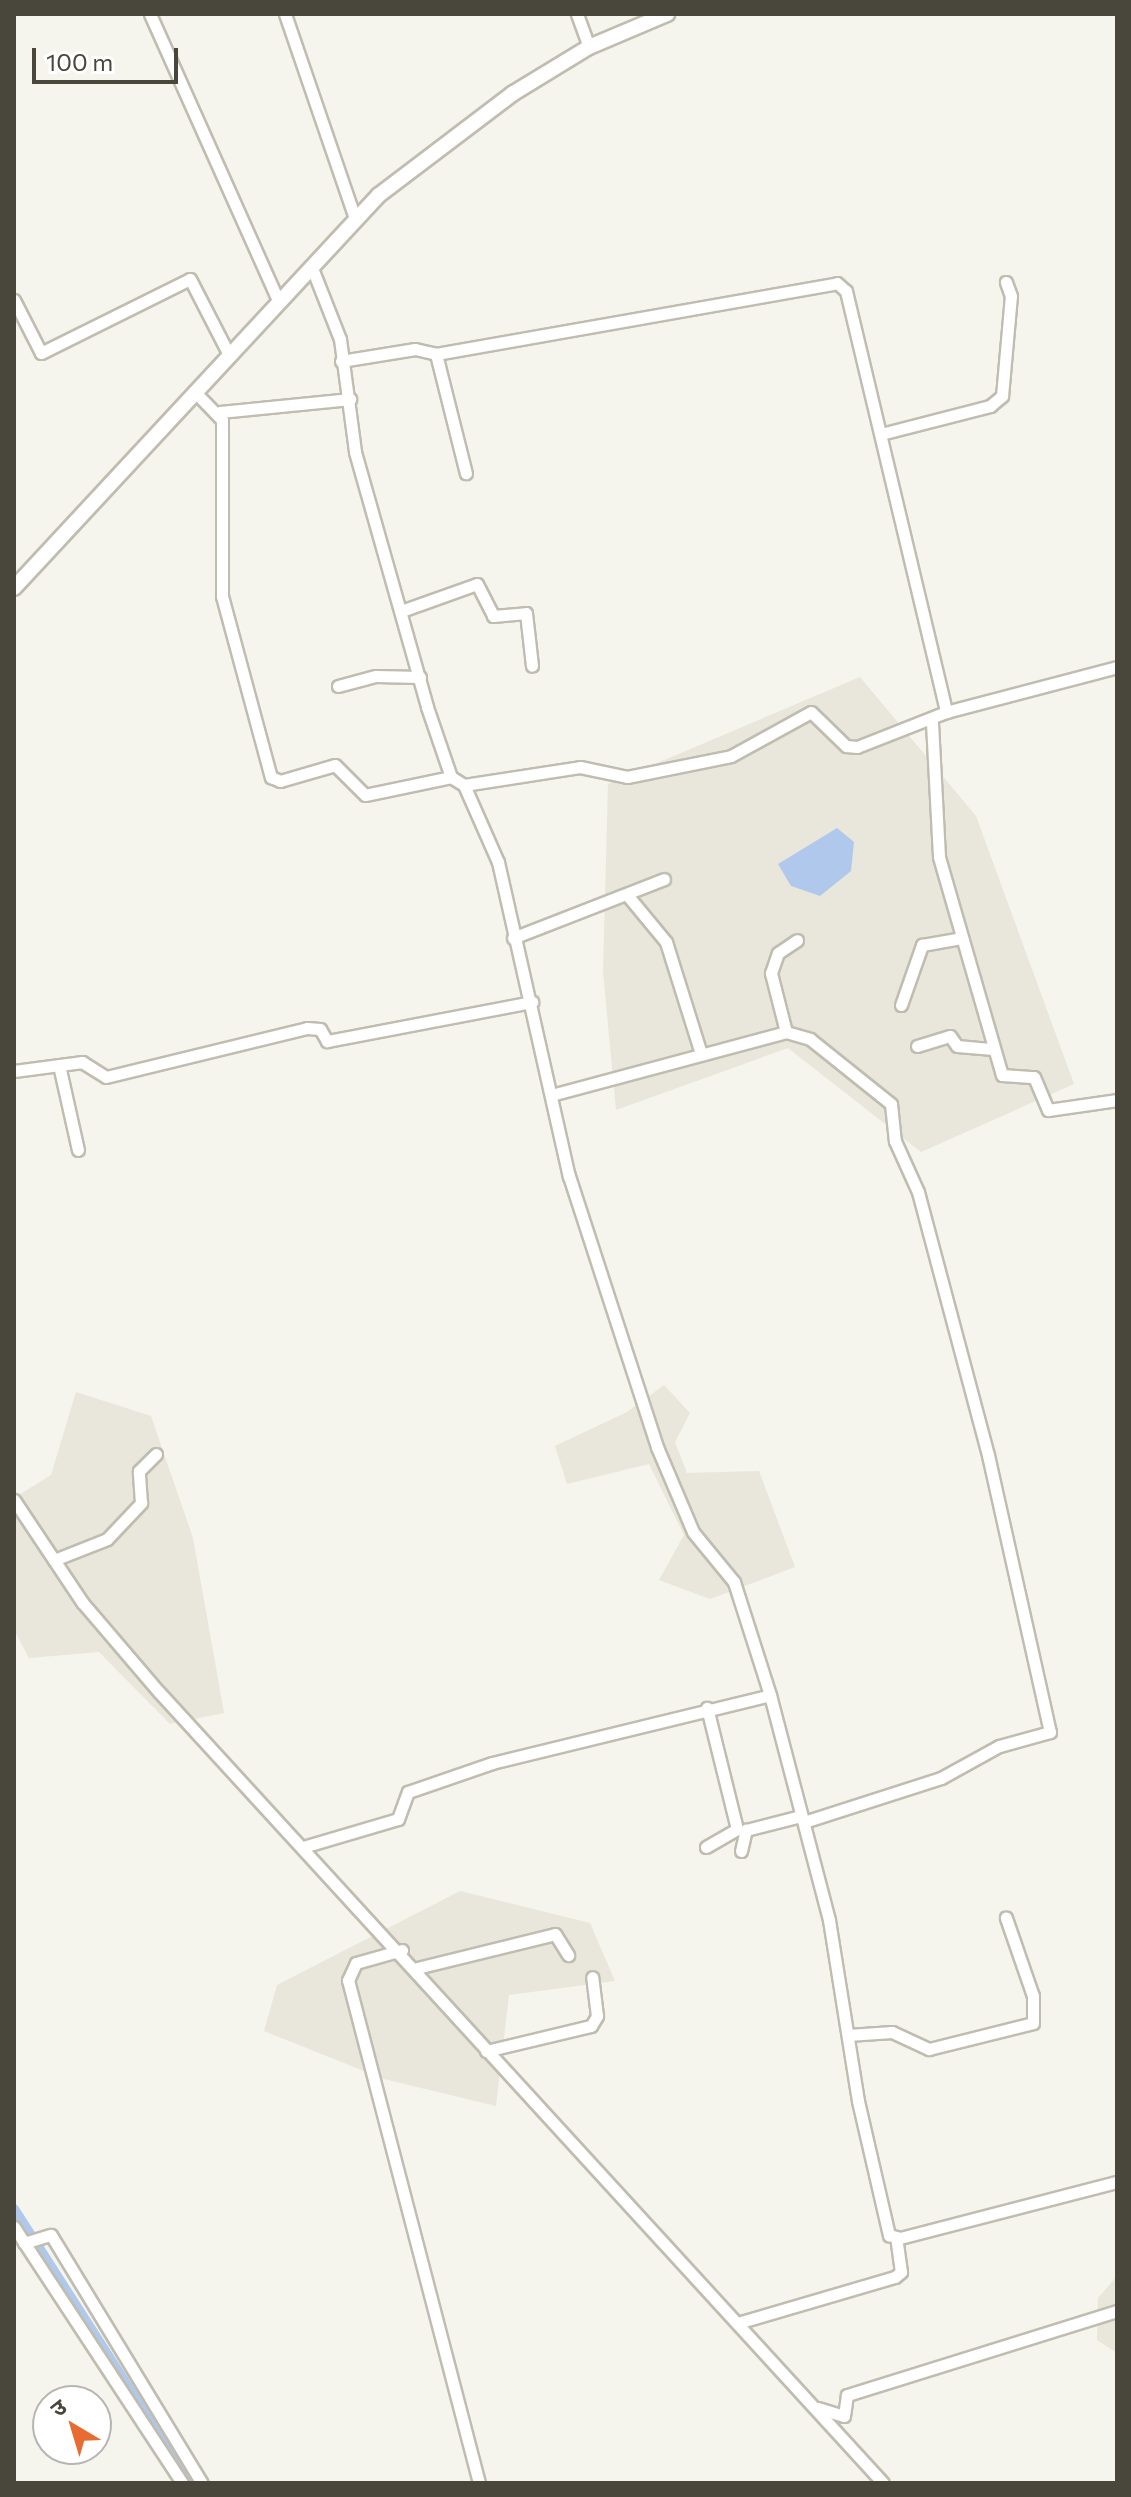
<!DOCTYPE html>
<meta charset="utf-8">
<style>
body{margin:0}
#map{position:relative;width:1131px;height:2497px;overflow:hidden;background:#f5f4ed;font-family:Commissioner,"Noto Sans Devanagari",sans-serif}
div>[style]{position:absolute}
[style*='--x']{left:calc(var(--x)*1px);top:calc(var(--y)*1px);width:calc(var(--w)*1px);rotate:calc(var(--a)*1deg)}
.residential>*{inset:0;background:#e9e7db}
.water>*{inset:0;background:#afc8ec}
.canal>*{height:10px;margin:-5px;padding:0 5px;transform-origin:5px;border-radius:5px;background:#afc8ec}
.roads{filter:drop-shadow(2px 0 #c0bdb0) drop-shadow(-2px 0 #c0bdb0) drop-shadow(0 2px #c0bdb0) drop-shadow(0 -2px #c0bdb0)}
.minor>*{height:11px;margin:-5.5px;padding:0 5.5px;transform-origin:5.5px;border-radius:5.5px;background:#fff}
.tertiary>*{height:14px;margin:-7px;padding:0 7px;transform-origin:7px;border-radius:7px;background:#fff}
span{translate:-50% -50%;white-space:nowrap;text-align:center;line-height:1.15;-webkit-text-stroke:6px #fff;paint-order:stroke}
.frame{position:absolute;inset:0;border:16px solid #49463b;pointer-events:none}
.north{position:absolute;left:32px;top:2385px;width:80px;height:80px;box-sizing:border-box;background:#fff;border:2px solid #b6b5b1;border-radius:50%;rotate:322deg;font-size:22px;font-weight:700;line-height:32px;text-align:center;color:#49463b}
.north::after{content:'';display:block;margin:auto;width:28px;height:36px;background:#e86c31;clip-path:polygon(50% 0,100% 100%,50% 72%,0 100%)}
.scale{position:absolute;left:32px;top:48px;width:146px;height:36px;box-sizing:border-box;border:4px solid #49463b;border-top:0;padding-left:10px;font-size:24px;line-height:28px;white-space:nowrap;color:#49463b;-webkit-text-stroke:6px #fff;paint-order:stroke}
</style>
<div id="map">
<div class="residential">
<div style="clip-path:polygon(860px 677px,976px 816px,1074px 1084px,921px 1152px,788px 1048px,616px 1110px,603px 972px,608px 784px)"></div>
<div style="clip-path:polygon(664px 1385px,690px 1413px,675px 1442px,687px 1473px,759px 1471px,795px 1567px,710px 1599px,659px 1580px,684px 1535px,649px 1464px,567px 1484px,555px 1446px,627px 1412px)"></div>
<div style="clip-path:polygon(76px 1392px,151px 1416px,193px 1538px,224px 1713px,170px 1724px,99px 1652px,29px 1658px,14px 1630px,14px 1498px,51px 1475px)"></div>
<div style="clip-path:polygon(460px 1891px,590px 1923px,615px 1981px,509px 1995px,496px 2106px,384px 2079px,264px 2031px,277px 1985px)"></div>
<div style="clip-path:polygon(1117px 2276px,1117px 2353px,1097px 2340px,1098px 2298px)"></div>
</div>
<div class="water">
<div style="clip-path:polygon(837px 828px,854px 842px,851px 871px,820px 896px,791px 886px,778px 864px)"></div>
</div>
<div class="canal">
<div style="--x:14;--y:2209;--w:326;--a:57.3"></div>
</div>
<div class="roads">
<div class="minor">
<div style="--x:150;--y:14;--w:316;--a:65.9"></div>
<div style="--x:285;--y:14;--w:217;--a:71.1"></div>
<div style="--x:577;--y:14;--w:35;--a:70"></div>
<div style="--x:312;--y:268;--w:76;--a:68.5"></div>
<div style="--x:340;--y:339;--w:114;--a:82.4"></div>
<div style="--x:355;--y:452;--w:265;--a:74.2"></div>
<div style="--x:427;--y:707;--w:74;--a:71.1"></div>
<div style="--x:451;--y:777;--w:15;--a:32"></div>
<div style="--x:464;--y:785;--w:84;--a:66.2"></div>
<div style="--x:498;--y:862;--w:322;--a:77.3"></div>
<div style="--x:569;--y:1176;--w:285;--a:72"></div>
<div style="--x:657;--y:1447;--w:92;--a:67"></div>
<div style="--x:693;--y:1532;--w:65;--a:50.6"></div>
<div style="--x:734;--y:1582;--w:119;--a:72.3"></div>
<div style="--x:14;--y:300;--w:59;--a:63"></div>
<div style="--x:41;--y:353;--w:166;--a:-26.4"></div>
<div style="--x:190;--y:279;--w:85;--a:62.8"></div>
<div style="--x:436;--y:354;--w:123;--a:75.9"></div>
<div style="--x:341;--y:361;--w:75;--a:-9.2"></div>
<div style="--x:415;--y:349;--w:22;--a:13"></div>
<div style="--x:436;--y:354;--w:407;--a:-10"></div>
<div style="--x:837;--y:283;--w:12;--a:42"></div>
<div style="--x:846;--y:291;--w:433;--a:76.6"></div>
<div style="--x:946;--y:712;--w:177;--a:-14.7"></div>
<div style="--x:194;--y:391;--w:40;--a:46"></div>
<div style="--x:222;--y:420;--w:176;--a:90"></div>
<div style="--x:222;--y:596;--w:188;--a:74.9"></div>
<div style="--x:271;--y:777;--w:10;--a:24"></div>
<div style="--x:280;--y:781;--w:57;--a:-16.2"></div>
<div style="--x:335;--y:765;--w:42;--a:45"></div>
<div style="--x:365;--y:795;--w:88;--a:-11.8"></div>
<div style="--x:220;--y:412;--w:131;--a:-5.7"></div>
<div style="--x:881;--y:434;--w:113;--a:-14.4"></div>
<div style="--x:990;--y:406;--w:16;--a:-40"></div>
<div style="--x:1002;--y:396;--w:100;--a:-84.9"></div>
<div style="--x:1011;--y:296;--w:15;--a:-110"></div>
<div style="--x:404;--y:610;--w:77;--a:-19.6"></div>
<div style="--x:477;--y:584;--w:36;--a:63"></div>
<div style="--x:493;--y:616;--w:33;--a:-5"></div>
<div style="--x:526;--y:613;--w:53;--a:83.5"></div>
<div style="--x:338;--y:686;--w:39;--a:-15"></div>
<div style="--x:376;--y:676;--w:44;--a:1.3"></div>
<div style="--x:932;--y:723;--w:134;--a:87"></div>
<div style="--x:939;--y:857;--w:227;--a:73.9"></div>
<div style="--x:1002;--y:1075;--w:32;--a:4"></div>
<div style="--x:1034;--y:1077;--w:36;--a:67"></div>
<div style="--x:1048;--y:1110;--w:70;--a:-8.2"></div>
<div style="--x:464;--y:785;--w:117;--a:-8.8"></div>
<div style="--x:580;--y:767;--w:48;--a:12"></div>
<div style="--x:627;--y:777;--w:106;--a:-11.4"></div>
<div style="--x:731;--y:756;--w:91;--a:-28.8"></div>
<div style="--x:811;--y:712;--w:49;--a:44.2"></div>
<div style="--x:846;--y:746;--w:11;--a:5"></div>
<div style="--x:857;--y:747;--w:96;--a:-21.5"></div>
<div style="--x:628;--y:896;--w:60;--a:50.4"></div>
<div style="--x:666;--y:942;--w:117;--a:72.6"></div>
<div style="--x:513;--y:938;--w:162;--a:-21.3"></div>
<div style="--x:901;--y:1005;--w:64;--a:-70.7"></div>
<div style="--x:922;--y:945;--w:41;--a:-9.9"></div>
<div style="--x:786;--y:1032;--w:61;--a:-104.3"></div>
<div style="--x:771;--y:973;--w:21;--a:-71"></div>
<div style="--x:778;--y:953;--w:23;--a:-34"></div>
<div style="--x:917;--y:1046;--w:34;--a:-17"></div>
<div style="--x:950;--y:1036;--w:12;--a:55"></div>
<div style="--x:957;--y:1046;--w:36;--a:5"></div>
<div style="--x:59;--y:1065;--w:87;--a:77.4"></div>
<div style="--x:14;--y:1071;--w:69;--a:-7.5"></div>
<div style="--x:82;--y:1062;--w:28;--a:32"></div>
<div style="--x:106;--y:1077;--w:207;--a:-13.7"></div>
<div style="--x:307;--y:1028;--w:13;--a:4"></div>
<div style="--x:320;--y:1029;--w:14;--a:60"></div>
<div style="--x:327;--y:1041;--w:209;--a:-10.8"></div>
<div style="--x:555;--y:1094;--w:239;--a:-15"></div>
<div style="--x:786;--y:1032;--w:25;--a:16"></div>
<div style="--x:810;--y:1039;--w:104;--a:38.7"></div>
<div style="--x:891;--y:1104;--w:37;--a:84"></div>
<div style="--x:895;--y:1141;--w:56;--a:65.7"></div>
<div style="--x:918;--y:1192;--w:272;--a:75.1"></div>
<div style="--x:988;--y:1455;--w:284;--a:77.4"></div>
<div style="--x:1050;--y:1732;--w:53;--a:164.6"></div>
<div style="--x:999;--y:1746;--w:66;--a:151.1"></div>
<div style="--x:941;--y:1778;--w:144;--a:162.2"></div>
<div style="--x:14;--y:1500;--w:123;--a:56.3"></div>
<div style="--x:82;--y:1602;--w:118;--a:49.5"></div>
<div style="--x:159;--y:1692;--w:1072;--a:47.53"></div>
<div style="--x:54;--y:1560;--w:57;--a:-21.6"></div>
<div style="--x:107;--y:1539;--w:50;--a:-46.6"></div>
<div style="--x:141;--y:1503;--w:32;--a:-94"></div>
<div style="--x:139;--y:1471;--w:24;--a:-45"></div>
<div style="--x:303;--y:1847;--w:99;--a:-16.4"></div>
<div style="--x:398;--y:1819;--w:29;--a:-70"></div>
<div style="--x:408;--y:1792;--w:89;--a:-19"></div>
<div style="--x:492;--y:1763;--w:286;--a:-13.7"></div>
<div style="--x:770;--y:1695;--w:233;--a:75.3"></div>
<div style="--x:829;--y:1920;--w:183;--a:80.9"></div>
<div style="--x:858;--y:2101;--w:138;--a:77"></div>
<div style="--x:889;--y:2235;--w:11;--a:15"></div>
<div style="--x:900;--y:2238;--w:224;--a:-14.5"></div>
<div style="--x:706;--y:1847;--w:36;--a:-30"></div>
<div style="--x:737;--y:1829;--w:125;--a:-103.9"></div>
<div style="--x:741;--y:1851;--w:22;--a:-77"></div>
<div style="--x:746;--y:1830;--w:57;--a:-14.3"></div>
<div style="--x:402;--y:1950;--w:48;--a:164.2"></div>
<div style="--x:356;--y:1963;--w:19;--a:115"></div>
<div style="--x:348;--y:1980;--w:520;--a:75.4"></div>
<div style="--x:417;--y:1968;--w:142;--a:-13.8"></div>
<div style="--x:555;--y:1934;--w:25;--a:58"></div>
<div style="--x:848;--y:2035;--w:44;--a:-3.9"></div>
<div style="--x:892;--y:2032;--w:41;--a:24.7"></div>
<div style="--x:929;--y:2049;--w:107;--a:-14"></div>
<div style="--x:1033;--y:2023;--w:27;--a:-90"></div>
<div style="--x:1033;--y:1996;--w:83;--a:-109.1"></div>
<div style="--x:486;--y:2051;--w:108;--a:-13.4"></div>
<div style="--x:591;--y:2026;--w:12;--a:-59"></div>
<div style="--x:597;--y:2016;--w:39;--a:-97"></div>
<div style="--x:14;--y:2227;--w:306;--a:56.7"></div>
<div style="--x:24;--y:2243;--w:28;--a:-17"></div>
<div style="--x:51;--y:2235;--w:290;--a:58.7"></div>
<div style="--x:741;--y:2322;--w:160;--a:-16.3"></div>
<div style="--x:895;--y:2277;--w:8;--a:-40"></div>
<div style="--x:901;--y:2272;--w:34;--a:-98"></div>
<div style="--x:818;--y:2408;--w:27;--a:17"></div>
<div style="--x:844;--y:2416;--w:21;--a:-82"></div>
<div style="--x:847;--y:2395;--w:283;--a:-17.3"></div>
</div>
<div class="tertiary">
<div style="--x:14;--y:588;--w:536;--a:-47.12"></div>
<div style="--x:379;--y:195;--w:167;--a:-37.2"></div>
<div style="--x:512;--y:94;--w:90;--a:-31.4"></div>
<div style="--x:589;--y:47;--w:85;--a:-22.9"></div>
</div>
</div>
<div class="frame"></div>
<div class="north">उ</div>
<div class="scale">100 m</div>
</div>
